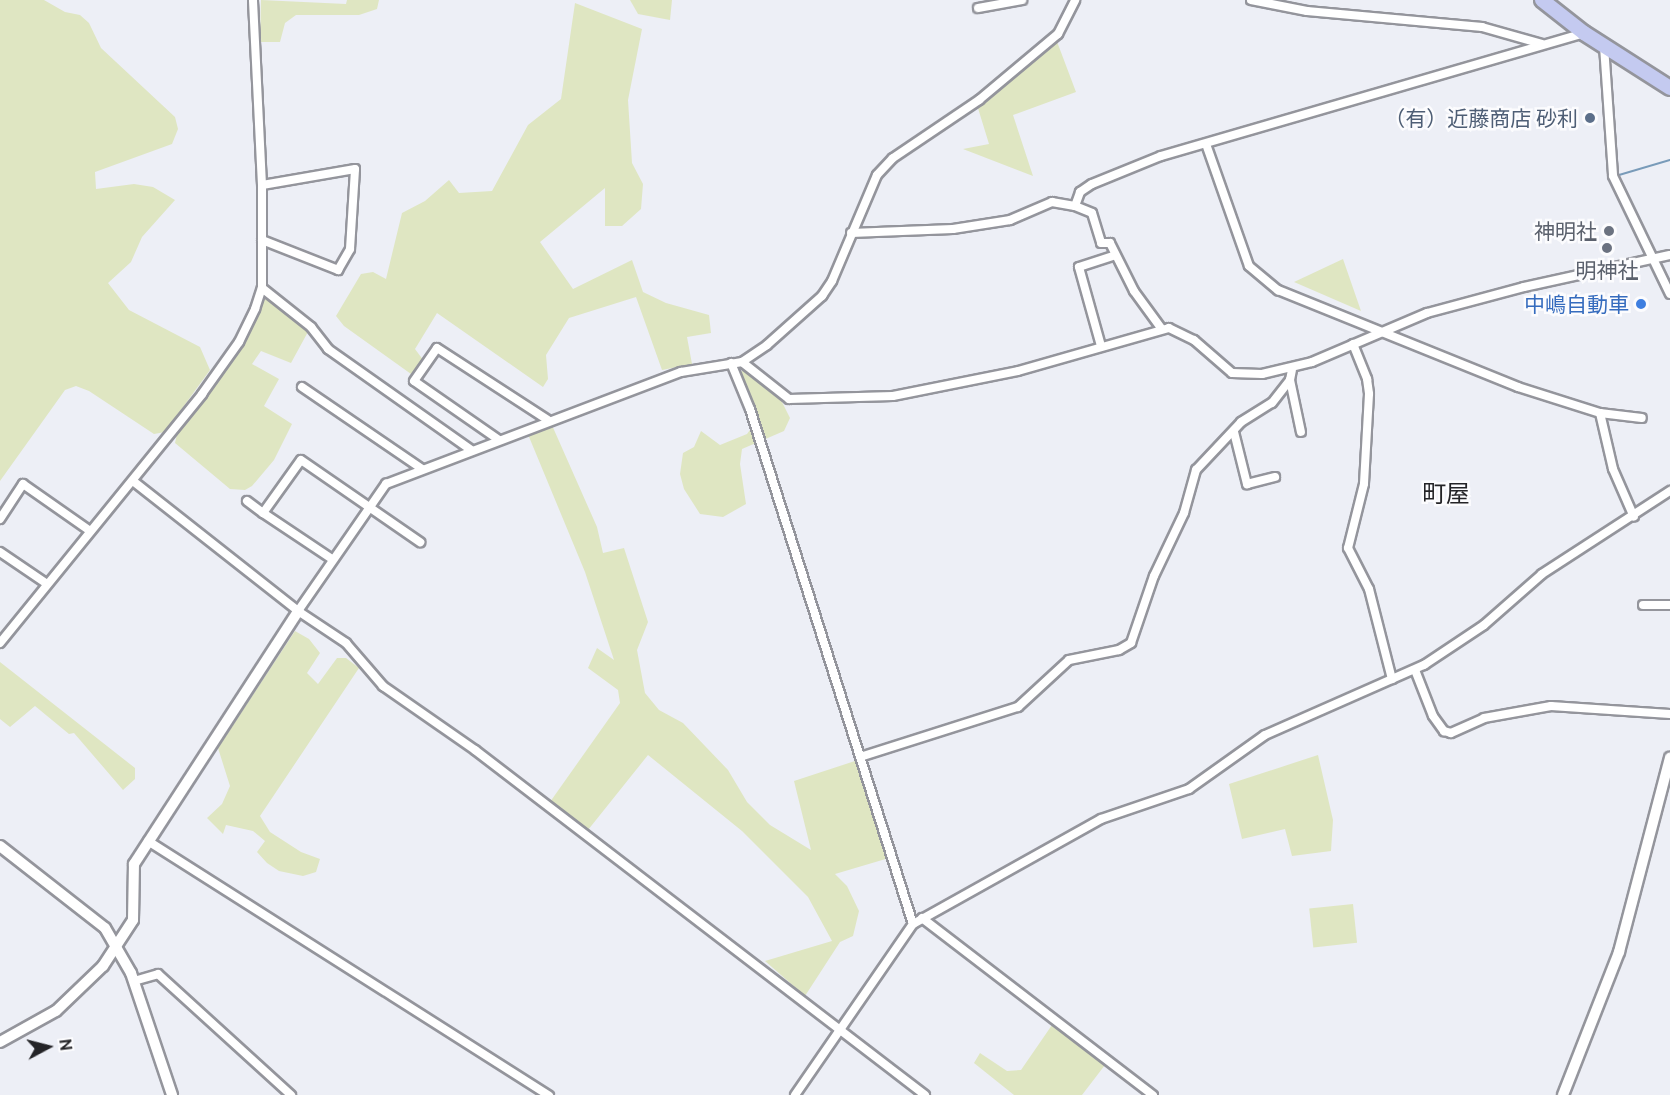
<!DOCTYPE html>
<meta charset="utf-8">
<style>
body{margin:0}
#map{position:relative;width:1670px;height:1095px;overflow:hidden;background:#edeff6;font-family:Ubuntu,"Noto Sans JP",sans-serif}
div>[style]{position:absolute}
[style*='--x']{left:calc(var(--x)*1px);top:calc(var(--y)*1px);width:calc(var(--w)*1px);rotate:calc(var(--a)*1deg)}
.green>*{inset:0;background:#dfe6c2;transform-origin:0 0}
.stream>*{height:2px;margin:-1px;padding:0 1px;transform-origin:1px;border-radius:1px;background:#799bb9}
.roads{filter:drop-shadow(2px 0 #94959c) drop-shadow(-2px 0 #94959c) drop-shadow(0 2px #94959c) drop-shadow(0 -2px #94959c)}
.minor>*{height:8px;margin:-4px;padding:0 4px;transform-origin:4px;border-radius:4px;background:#fff}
.tertiary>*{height:10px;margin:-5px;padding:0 5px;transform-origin:5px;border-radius:5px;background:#fff}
.primary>*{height:14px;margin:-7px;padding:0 7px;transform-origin:7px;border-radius:7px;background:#c4caf0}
.dots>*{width:16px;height:16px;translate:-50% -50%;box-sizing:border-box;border:3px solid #fcfcfe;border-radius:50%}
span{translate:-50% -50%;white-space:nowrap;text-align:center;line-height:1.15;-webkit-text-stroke:5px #fcfcfe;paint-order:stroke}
.service-label{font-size:21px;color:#4e5e75}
.right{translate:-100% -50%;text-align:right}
.worship-label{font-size:21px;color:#5b616d}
.shop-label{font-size:21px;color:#366cbe}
.quarter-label{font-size:24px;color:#242427}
.north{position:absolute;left:18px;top:1017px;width:60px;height:60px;-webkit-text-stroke:4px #fcfcfe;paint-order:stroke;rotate:83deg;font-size:16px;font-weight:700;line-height:24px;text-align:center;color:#242427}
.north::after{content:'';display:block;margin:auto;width:21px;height:27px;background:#242427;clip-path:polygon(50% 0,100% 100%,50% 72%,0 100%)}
</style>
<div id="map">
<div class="green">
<div style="clip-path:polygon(0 0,44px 0,65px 12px,80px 15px,89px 23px,101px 48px,175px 117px,178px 129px,172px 144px,95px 172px,96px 189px,134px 184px,153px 187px,175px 200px,142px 237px,131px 262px,108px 283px,129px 310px,200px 347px,210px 370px,165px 432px,154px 434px,89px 391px,76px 386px,65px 390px,0 481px)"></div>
<div style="clip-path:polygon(261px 0,346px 4px,347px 0,379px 0,377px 9px,359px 15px,296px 15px,285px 23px,280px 42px,260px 42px)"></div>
<div style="clip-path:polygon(630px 0,672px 0,670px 20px,638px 14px)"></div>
<div style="clip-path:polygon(575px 3px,642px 29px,628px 100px,632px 163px,643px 184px,641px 209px,622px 226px,605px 226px,605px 188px,540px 242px,573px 289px,632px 260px,643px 292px,666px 303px,709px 315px,711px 333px,687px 337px,692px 364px,662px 370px,636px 297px,569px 318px,546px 355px,548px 379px,543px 387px,437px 313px,415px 349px,424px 361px,411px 374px,344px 326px,336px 316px,361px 274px,373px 272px,386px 279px,402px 213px,425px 201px,449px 180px,459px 193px,492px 191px,528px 125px,561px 99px)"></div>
<div style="clip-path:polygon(1056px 39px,1076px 92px,1013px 115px,1033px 176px,963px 149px,989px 144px,977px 105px)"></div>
<div style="clip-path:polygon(1343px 259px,1361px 311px,1294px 282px)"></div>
<div style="clip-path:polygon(264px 297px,309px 330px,291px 363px,261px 351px,252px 364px,279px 379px,264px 406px,292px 424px,274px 460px,252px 486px,245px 490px,230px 489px,175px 443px,177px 434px,243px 347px)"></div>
<div style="clip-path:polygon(744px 369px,781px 400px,790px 418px,784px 431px,742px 449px,740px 464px,746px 504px,723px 517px,700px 514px,684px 489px,680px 474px,683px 453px,694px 447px,701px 431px,720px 445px,747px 434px,758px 419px,740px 373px)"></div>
<div style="clip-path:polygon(551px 423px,597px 527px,603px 553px,624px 548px,648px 622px,637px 650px,645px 693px,659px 710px,683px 723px,728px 770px,747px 802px,770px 825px,811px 850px,794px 781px,858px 760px,889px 858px,835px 874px,847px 886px,859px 911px,853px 936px,840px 942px,805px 996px,765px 961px,832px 941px,808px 897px,742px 831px,648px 755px,588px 830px,550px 802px,620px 703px,618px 690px,588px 668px,597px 648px,614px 660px,585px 572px,527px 432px)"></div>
<div style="clip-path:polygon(295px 631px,309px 639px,320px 653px,307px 673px,318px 684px,337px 658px,346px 658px,359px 668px,260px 816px,270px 832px,301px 852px,320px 859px,316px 872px,303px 876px,279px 871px,267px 863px,257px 852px,265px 841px,253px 831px,226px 825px,223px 834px,207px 818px,222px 804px,230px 786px,218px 748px)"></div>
<div style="clip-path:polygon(0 662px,135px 768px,135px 779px,123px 790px,74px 733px,69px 734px,35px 706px,10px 727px,0 719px)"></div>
<div style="clip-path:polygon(1318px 755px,1333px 820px,1331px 851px,1292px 856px,1285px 829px,1242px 839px,1229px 784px)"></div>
<div style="left:1353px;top:904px;width:39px;height:44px;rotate:84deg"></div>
<div style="clip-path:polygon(1052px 1025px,1105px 1065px,1082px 1095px,1014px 1095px,974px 1063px,980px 1053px,1007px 1071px,1021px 1070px)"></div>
</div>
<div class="stream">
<div style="--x:1619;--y:175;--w:53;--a:-16.4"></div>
</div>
<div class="roads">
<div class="minor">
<div style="--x:1251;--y:0;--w:57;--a:11.1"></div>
<div style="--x:1307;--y:11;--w:176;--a:5.2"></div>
<div style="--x:1482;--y:27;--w:62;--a:15.8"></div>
<div style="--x:978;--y:8;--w:45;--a:-10.3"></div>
<div style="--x:1604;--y:46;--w:130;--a:86"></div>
<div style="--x:1613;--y:176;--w:131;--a:64.2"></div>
<div style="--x:1206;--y:144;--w:129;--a:70.6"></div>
<div style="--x:1249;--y:266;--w:38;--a:40"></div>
<div style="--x:1278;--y:290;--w:259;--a:22"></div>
<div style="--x:1518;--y:387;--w:86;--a:17.6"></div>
<div style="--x:1600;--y:413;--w:42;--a:6.8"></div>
<div style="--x:1075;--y:206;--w:18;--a:22"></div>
<div style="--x:1092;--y:213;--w:31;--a:73"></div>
<div style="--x:1101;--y:243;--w:9;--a:0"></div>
<div style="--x:1110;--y:243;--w:54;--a:63.4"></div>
<div style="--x:1134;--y:291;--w:46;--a:53.9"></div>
<div style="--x:851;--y:233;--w:102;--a:-2.2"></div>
<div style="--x:953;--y:229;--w:58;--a:-9"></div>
<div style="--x:1010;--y:220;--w:46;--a:-23.2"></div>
<div style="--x:1052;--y:202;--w:23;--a:10"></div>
<div style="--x:1075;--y:206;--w:15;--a:-70"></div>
<div style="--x:1080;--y:192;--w:14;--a:-34"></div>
<div style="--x:1092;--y:184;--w:74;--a:-22.1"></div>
<div style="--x:1161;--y:156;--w:441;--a:-16.2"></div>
<div style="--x:262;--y:240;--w:82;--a:21.5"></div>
<div style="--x:338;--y:270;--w:24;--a:-60"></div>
<div style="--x:350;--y:249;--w:80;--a:-86.4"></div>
<div style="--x:355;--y:169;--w:94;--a:170.2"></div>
<div style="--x:262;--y:288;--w:63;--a:38.5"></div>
<div style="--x:311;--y:327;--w:28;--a:52"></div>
<div style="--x:328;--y:349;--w:175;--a:35.2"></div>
<div style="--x:1353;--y:344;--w:38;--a:68"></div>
<div style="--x:1367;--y:379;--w:15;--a:82"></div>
<div style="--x:1369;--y:394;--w:90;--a:93.2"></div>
<div style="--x:1364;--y:484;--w:66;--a:104"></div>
<div style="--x:1348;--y:548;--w:46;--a:62.9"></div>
<div style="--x:1369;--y:589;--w:93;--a:75.7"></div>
<div style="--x:1101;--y:346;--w:82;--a:-105.6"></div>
<div style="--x:1079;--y:267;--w:38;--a:-18"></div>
<div style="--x:742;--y:362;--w:60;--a:38.2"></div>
<div style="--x:789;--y:399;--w:104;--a:-1.7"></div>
<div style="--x:893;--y:396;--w:127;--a:-11.3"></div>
<div style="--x:1018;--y:371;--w:157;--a:-15.9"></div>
<div style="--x:1169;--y:328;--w:28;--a:26"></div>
<div style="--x:1194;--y:340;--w:50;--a:41"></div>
<div style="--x:1232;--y:373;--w:30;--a:2"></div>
<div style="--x:1262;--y:374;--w:51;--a:-13.5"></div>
<div style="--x:1312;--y:362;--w:125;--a:-23.1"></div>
<div style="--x:1427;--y:313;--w:100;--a:-15"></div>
<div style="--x:1524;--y:287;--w:149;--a:-12.4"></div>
<div style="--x:731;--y:363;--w:50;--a:67.6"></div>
<div style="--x:750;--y:409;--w:540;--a:72.44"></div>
<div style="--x:1290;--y:380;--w:53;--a:78.1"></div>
<div style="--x:302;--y:387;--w:145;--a:34.3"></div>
<div style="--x:1600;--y:413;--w:57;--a:76.9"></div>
<div style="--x:1613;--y:469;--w:52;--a:66.4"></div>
<div style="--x:1234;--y:432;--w:54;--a:76"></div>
<div style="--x:1247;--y:484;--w:29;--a:-14"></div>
<div style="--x:499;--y:440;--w:103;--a:-145.2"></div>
<div style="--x:414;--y:381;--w:40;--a:-55.1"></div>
<div style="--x:437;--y:348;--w:132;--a:33"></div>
<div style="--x:133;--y:481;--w:210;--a:38.2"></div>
<div style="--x:298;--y:611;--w:58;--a:33.7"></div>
<div style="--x:346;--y:643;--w:57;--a:49.3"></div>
<div style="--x:383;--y:686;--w:112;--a:34.8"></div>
<div style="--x:475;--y:750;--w:567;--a:37.48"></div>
<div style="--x:247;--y:501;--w:20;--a:37"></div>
<div style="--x:0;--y:519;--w:42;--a:-56.7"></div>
<div style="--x:23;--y:484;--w:82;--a:35"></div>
<div style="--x:0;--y:552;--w:57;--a:34.2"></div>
<div style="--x:332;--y:559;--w:83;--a:-146.3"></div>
<div style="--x:263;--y:513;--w:65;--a:-54.4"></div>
<div style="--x:301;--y:460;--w:145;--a:34.6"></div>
<div style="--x:1643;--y:605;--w:27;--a:0"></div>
<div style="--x:298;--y:611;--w:155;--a:-55.3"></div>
<div style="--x:386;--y:484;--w:316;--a:-20.8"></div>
<div style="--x:681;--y:372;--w:62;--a:-9.3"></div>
<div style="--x:742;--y:362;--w:30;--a:-34"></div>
<div style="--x:767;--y:345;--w:74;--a:-41.7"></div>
<div style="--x:822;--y:296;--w:18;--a:-56"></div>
<div style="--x:832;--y:281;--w:115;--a:-67"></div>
<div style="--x:877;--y:175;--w:23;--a:-47"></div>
<div style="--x:893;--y:158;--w:104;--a:-34"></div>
<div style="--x:979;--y:100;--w:103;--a:-39.9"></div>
<div style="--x:1058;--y:34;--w:38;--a:-63"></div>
<div style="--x:0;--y:643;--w:321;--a:-50.9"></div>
<div style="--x:202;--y:394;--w:64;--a:-54.6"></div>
<div style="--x:239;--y:342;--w:37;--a:-64"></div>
<div style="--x:255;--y:309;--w:22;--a:-72"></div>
<div style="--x:262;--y:288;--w:103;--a:-90"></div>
<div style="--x:262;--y:185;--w:185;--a:-92.8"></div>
<div style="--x:1415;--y:670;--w:49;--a:68.6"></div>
<div style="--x:1433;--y:716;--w:19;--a:54"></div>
<div style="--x:1444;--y:731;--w:7;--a:16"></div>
<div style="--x:1451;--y:733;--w:36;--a:-24"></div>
<div style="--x:1484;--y:718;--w:68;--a:-10.2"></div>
<div style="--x:1551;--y:706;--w:119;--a:3.8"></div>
<div style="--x:860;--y:757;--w:166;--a:-17.6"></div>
<div style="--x:1018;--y:707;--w:69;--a:-42.7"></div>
<div style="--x:1069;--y:660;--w:51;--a:-11.3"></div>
<div style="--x:1119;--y:650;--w:14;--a:-30"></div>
<div style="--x:1131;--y:643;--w:71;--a:-71.1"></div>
<div style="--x:1154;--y:576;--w:70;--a:-64.5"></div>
<div style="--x:1184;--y:513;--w:45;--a:-74.4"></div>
<div style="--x:1196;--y:470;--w:66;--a:-46.8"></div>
<div style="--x:1241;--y:422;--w:36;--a:-32"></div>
<div style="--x:1272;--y:403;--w:29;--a:-52"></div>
<div style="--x:1290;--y:380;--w:10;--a:-79"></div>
<div style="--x:148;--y:841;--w:475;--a:32.4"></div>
<div style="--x:922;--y:918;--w:291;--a:37.5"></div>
<div style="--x:134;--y:981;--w:25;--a:-16"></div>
<div style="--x:158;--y:974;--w:180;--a:42.3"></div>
<div style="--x:795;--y:1095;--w:208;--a:-55.4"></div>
<div style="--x:913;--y:924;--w:215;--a:-29.2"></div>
<div style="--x:1101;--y:819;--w:93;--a:-18.8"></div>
<div style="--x:1189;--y:789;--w:93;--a:-35.4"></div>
<div style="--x:1265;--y:735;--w:174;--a:-23.8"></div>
<div style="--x:1424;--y:665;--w:72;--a:-33.7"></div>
<div style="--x:1484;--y:625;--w:77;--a:-41.3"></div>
<div style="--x:1542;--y:574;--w:153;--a:-33"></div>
</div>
<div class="tertiary">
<div style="--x:0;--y:846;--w:133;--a:38"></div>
<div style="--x:105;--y:928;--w:52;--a:60"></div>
<div style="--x:131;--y:973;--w:129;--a:71.4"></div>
<div style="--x:0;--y:1042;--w:64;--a:-29"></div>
<div style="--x:56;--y:1011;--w:65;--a:-43.8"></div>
<div style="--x:103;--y:966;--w:55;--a:-56.9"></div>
<div style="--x:133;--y:920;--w:56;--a:-89"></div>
<div style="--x:134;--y:864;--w:302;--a:-57"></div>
<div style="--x:1563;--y:1095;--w:154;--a:-68.6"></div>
<div style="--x:1619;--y:952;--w:201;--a:-75.3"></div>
</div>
<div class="primary">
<div style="--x:1542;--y:0;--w:53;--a:38.2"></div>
<div style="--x:1584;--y:33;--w:102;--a:32.6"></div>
</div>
</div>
<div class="dots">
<div style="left:1590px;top:118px;background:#5c6f8a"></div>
<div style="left:1609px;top:231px;background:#6b7280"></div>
<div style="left:1607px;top:248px;background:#6b7280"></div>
<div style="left:1641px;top:304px;background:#3f7fe0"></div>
</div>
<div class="service-label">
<span class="right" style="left:1578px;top:118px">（有）近藤商店 砂利</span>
</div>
<div class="worship-label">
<span class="right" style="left:1597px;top:231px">神明社</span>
<span style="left:1607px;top:270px">明神社</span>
</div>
<div class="shop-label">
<span class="right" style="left:1629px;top:304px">中嶋自動車</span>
</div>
<div class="quarter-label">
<span style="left:1446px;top:494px">町屋</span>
</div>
<div class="north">N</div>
</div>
